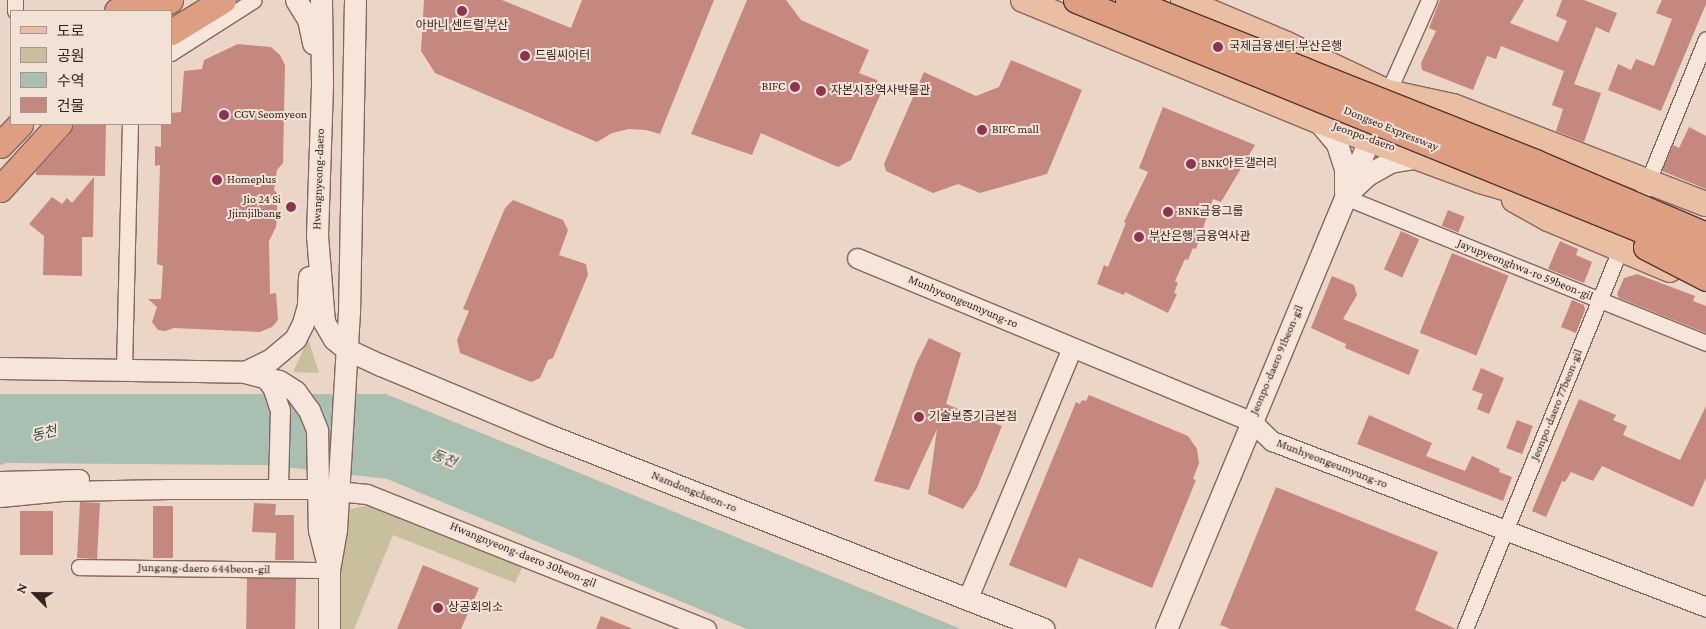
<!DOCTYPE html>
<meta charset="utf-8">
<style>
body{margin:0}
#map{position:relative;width:1706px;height:629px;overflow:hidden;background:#ead5c7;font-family:"Crimson Pro","Noto Sans KR",serif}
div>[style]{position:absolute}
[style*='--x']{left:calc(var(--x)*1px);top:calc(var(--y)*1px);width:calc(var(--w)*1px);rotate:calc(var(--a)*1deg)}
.green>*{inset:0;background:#c8bf9c}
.water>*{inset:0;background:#a8bfb1}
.building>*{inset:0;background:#c58880;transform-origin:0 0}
.roads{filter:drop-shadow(1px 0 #84675e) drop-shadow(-1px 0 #84675e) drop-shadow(0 1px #84675e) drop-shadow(0 -1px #84675e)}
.minor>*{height:15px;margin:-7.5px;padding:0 7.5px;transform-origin:7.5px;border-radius:7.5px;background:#f6e5da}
.tertiary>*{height:19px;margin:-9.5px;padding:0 9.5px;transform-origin:9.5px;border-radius:9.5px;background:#f6e5da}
.secondary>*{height:21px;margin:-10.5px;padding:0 10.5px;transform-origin:10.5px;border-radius:10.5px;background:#f6e5da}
.primary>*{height:24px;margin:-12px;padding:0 12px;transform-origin:12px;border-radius:12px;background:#eabea3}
.trunk>*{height:25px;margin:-12.5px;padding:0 12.5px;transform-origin:12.5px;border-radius:12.5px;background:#de9e82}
.bridges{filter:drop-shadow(1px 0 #533732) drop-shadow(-1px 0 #533732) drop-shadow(0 1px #533732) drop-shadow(0 -1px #533732)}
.trunk-bridge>*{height:25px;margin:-12.5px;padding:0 12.5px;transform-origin:12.5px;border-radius:12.5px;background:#de9e82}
.dots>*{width:14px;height:14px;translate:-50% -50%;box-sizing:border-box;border:2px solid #f2e2d6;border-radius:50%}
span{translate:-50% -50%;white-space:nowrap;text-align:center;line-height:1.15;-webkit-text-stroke:4px #f2e2d6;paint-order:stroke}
.poi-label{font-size:12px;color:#362420}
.left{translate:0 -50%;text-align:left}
.right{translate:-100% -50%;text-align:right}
.street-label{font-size:12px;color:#362420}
.water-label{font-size:14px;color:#315447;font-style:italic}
.legend{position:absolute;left:10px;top:10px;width:162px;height:115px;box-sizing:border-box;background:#f2e2d6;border:1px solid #a7968d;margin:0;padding:6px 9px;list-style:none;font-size:15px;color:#362420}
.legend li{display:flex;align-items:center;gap:10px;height:25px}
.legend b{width:25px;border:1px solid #a7968d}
.north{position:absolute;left:10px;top:569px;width:50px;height:50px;-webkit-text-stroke:4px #f2e2d6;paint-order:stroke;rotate:293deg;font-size:14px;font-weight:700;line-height:20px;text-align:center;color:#362420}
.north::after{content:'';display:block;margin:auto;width:18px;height:22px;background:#362420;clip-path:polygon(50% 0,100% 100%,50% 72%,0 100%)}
</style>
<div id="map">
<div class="green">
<div style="clip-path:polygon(308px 338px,319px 373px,293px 372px,301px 355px)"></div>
<div style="clip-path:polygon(369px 505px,523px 566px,515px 583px,393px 535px,354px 629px,339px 629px,339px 541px,347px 510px)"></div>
</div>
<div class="water">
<div style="clip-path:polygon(0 394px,386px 394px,961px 629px,747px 629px,387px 479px,269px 465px,7px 463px,0 465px)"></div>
</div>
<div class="building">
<div style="clip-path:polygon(424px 0,502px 0,571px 28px,582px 0,714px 0,660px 134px,646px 130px,629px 129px,612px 133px,597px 142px,435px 73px,421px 51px)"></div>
<div style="clip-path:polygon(747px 0,786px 0,801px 20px,869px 50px,859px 73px,877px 80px,881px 93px,851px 160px,838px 167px,761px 133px,752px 155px,691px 134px)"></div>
<div style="clip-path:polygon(1440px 0,1524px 0,1510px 23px,1558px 42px,1567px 21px,1556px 16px,1562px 0,1584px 0,1617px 13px,1609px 33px,1596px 27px,1574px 84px,1601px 93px,1584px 142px,1556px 131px,1563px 109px,1552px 105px,1564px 71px,1501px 46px,1496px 59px,1487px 56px,1473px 90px,1422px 70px,1421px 63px,1436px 31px,1429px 28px)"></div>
<div style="clip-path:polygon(1662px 0,1706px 0,1706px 4px,1661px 111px,1608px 90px,1618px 64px,1631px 70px,1636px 59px,1654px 66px,1672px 19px,1656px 13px)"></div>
<div style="clip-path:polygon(238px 44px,271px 47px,280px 55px,285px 65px,283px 163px,277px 170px,274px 190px,277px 193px,277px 217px,276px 227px,269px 241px,270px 294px,276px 293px,278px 320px,272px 327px,260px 332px,174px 328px,165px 331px,158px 330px,152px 322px,157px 307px,148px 299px,161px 299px,163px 266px,157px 264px,160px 165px,155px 166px,155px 146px,161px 147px,161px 124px,171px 124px,171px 113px,181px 112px,184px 71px,202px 69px,204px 60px)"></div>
<div style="clip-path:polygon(1011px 60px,1082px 90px,1047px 174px,980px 193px,958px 184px,933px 193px,886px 171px,884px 164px,924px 72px,976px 96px,999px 87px)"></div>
<div style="clip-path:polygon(1163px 107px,1255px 145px,1221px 202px,1213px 199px,1196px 249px,1193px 248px,1188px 260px,1185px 259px,1175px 281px,1178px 283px,1174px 293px,1177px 294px,1168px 313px,1125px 292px,1124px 295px,1097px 284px,1104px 265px,1108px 267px,1126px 223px,1124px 222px,1148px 172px,1139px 168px)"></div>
<div style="clip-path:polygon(73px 124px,106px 124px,105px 176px,36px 175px,36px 171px,70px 134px)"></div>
<div style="clip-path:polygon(1689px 127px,1706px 136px,1706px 189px,1662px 171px,1673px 145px,1679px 148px)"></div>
<div style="clip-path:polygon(94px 177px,93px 237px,82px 237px,82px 276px,43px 275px,44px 236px,29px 224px,52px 197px,62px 204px,67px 198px,72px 203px)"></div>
<div style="clip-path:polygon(513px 200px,563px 220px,568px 230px,559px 255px,586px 264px,588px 275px,553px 358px,548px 360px,540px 378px,531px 382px,460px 353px,457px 340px,469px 311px,463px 309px,505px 208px)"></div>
<div style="left:1448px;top:210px;width:18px;height:17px;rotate:22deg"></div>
<div style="left:1401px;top:231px;width:20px;height:42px;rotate:24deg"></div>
<div style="clip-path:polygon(1560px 241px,1578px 249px,1576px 255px,1592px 262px,1584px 283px,1548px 269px)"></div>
<div style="left:1452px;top:253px;width:61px;height:86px;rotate:22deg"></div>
<div style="clip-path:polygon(1637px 274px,1695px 296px,1693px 301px,1706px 306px,1706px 333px,1619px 298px,1617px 294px,1624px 278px)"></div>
<div style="clip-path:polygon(1332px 276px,1354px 285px,1357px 295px,1343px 319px,1419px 350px,1409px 375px,1345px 348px,1346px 344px,1311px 328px)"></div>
<div style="clip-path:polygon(1572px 300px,1584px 305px,1585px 310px,1576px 333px,1561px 327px)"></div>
<div style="clip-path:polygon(929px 338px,961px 353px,946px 404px,1002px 426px,977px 488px,963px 509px,928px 494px,937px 429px,909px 490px,874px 481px,916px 364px)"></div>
<div style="clip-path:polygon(1481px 368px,1504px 378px,1489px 414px,1477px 409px,1483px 394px,1472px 390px)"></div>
<div style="clip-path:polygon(1089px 395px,1188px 436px,1197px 449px,1199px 463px,1193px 479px,1196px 480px,1152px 588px,1079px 558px,1066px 588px,1009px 565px,1076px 402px,1080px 404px,1082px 400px,1086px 401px)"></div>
<div style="clip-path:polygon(1579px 399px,1616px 415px,1613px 420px,1627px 426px,1623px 435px,1680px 460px,1706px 406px,1706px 478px,1693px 507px,1602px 466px,1593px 481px,1571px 472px,1565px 482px,1562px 481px,1546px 517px,1532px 511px)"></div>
<div style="clip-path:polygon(1369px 415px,1432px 443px,1426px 456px,1465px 471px,1472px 456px,1500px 469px,1499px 472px,1512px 477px,1503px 501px,1357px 444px)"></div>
<div style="left:1517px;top:420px;width:17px;height:30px;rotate:21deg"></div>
<div style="clip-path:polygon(1276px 487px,1438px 552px,1415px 610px,1456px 629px,1231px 629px,1220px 625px)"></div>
<div style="left:80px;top:502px;width:20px;height:56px;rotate:3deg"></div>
<div style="clip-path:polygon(254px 503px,276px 504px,275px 515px,294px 515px,294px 560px,275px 560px,276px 533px,252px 532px)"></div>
<div style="left:153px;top:506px;width:20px;height:52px"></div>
<div style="left:20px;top:511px;width:33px;height:44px"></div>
<div style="clip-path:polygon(423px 565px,479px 588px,461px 629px,397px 629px)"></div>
<div style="left:247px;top:578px;width:49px;height:51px;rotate:1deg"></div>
<div style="clip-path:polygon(601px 616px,633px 629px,596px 629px)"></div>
</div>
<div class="roads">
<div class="minor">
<div style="--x:15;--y:0;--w:11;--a:90"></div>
<div style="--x:171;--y:53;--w:98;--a:-32.6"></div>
<div style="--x:1388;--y:92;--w:101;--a:-66"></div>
<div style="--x:1345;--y:197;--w:389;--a:22"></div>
<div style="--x:124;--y:368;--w:244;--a:-88.6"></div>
<div style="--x:79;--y:567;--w:250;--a:0.7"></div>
<div style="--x:1465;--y:629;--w:637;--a:-67.78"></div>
</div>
<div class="tertiary">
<div style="--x:857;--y:258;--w:426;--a:22.5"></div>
<div style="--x:1251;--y:421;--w:29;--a:44"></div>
<div style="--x:1272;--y:441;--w:465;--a:20.9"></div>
<div style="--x:263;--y:375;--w:17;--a:54"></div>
<div style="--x:273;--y:389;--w:22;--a:72"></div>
<div style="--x:280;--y:410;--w:79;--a:91.5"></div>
<div style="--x:0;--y:481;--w:79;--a:-1.5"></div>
<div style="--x:0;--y:497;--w:62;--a:-5.5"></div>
<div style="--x:62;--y:491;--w:107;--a:-1.1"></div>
<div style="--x:169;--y:489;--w:149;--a:0"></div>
<div style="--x:318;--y:489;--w:49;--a:5.8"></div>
<div style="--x:367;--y:494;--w:365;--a:21.7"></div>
<div style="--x:967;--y:600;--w:273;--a:-67.4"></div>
</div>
<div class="secondary">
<div style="--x:296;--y:0;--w:22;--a:58"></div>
<div style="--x:308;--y:19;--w:25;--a:78"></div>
<div style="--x:321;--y:0;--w:85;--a:89.3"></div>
<div style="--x:322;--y:85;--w:150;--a:91.9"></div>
<div style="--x:317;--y:235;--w:87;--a:85.4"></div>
<div style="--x:324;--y:322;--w:20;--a:60"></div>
<div style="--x:334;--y:339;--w:16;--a:40"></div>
<div style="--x:346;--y:349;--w:38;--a:25"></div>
<div style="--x:381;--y:365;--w:184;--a:22.7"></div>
<div style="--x:551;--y:436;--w:529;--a:21.38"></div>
<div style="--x:1318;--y:121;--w:30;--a:50"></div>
<div style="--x:1337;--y:144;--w:26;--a:72"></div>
<div style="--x:1345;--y:169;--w:23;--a:90"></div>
<div style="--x:1350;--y:191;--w:23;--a:-43"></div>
<div style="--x:1367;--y:175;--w:26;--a:-29"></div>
<div style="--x:1390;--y:162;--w:28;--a:-10"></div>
<div style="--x:0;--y:368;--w:245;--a:0.9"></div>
<div style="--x:245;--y:372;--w:35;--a:15"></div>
<div style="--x:279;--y:381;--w:19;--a:32"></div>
<div style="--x:295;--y:391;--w:24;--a:54"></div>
<div style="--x:309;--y:410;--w:22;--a:68"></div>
<div style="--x:317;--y:430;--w:100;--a:88.9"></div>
<div style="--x:319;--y:530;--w:33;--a:76"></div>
<div style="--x:245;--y:372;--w:28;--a:-26"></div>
<div style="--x:270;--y:360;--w:33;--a:-40"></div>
<div style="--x:295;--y:339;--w:18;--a:-63"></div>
<div style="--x:303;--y:323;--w:19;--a:-74"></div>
<div style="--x:308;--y:305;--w:28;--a:-88"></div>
<div style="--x:329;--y:629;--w:59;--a:-90"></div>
<div style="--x:329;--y:570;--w:41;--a:-80.1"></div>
<div style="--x:336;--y:530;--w:217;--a:-86.6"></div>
<div style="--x:349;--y:313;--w:313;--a:-88.9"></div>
<div style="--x:1166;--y:629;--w:548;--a:-67.46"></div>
</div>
<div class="primary">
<div style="--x:1023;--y:0;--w:319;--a:22.3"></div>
<div style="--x:1318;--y:121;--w:173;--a:20.3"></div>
<div style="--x:1480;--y:181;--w:65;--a:16.2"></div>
<div style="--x:1183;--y:0;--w:113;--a:22.9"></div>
<div style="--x:1287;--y:44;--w:112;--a:25.4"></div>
<div style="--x:1388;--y:92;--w:66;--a:12.2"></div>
<div style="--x:1453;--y:106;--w:271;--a:21.2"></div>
<div style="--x:1514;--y:200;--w:39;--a:29"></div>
<div style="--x:1548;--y:219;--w:132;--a:22.7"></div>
</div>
<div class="trunk">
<div style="--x:117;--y:11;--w:19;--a:-35"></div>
<div style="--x:151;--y:11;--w:22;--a:-30"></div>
<div style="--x:171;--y:32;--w:61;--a:-31.6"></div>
<div style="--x:0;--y:145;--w:29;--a:-46"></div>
<div style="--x:0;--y:189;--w:88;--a:-47.8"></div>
</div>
</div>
<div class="bridges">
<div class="trunk-bridge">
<div style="--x:1076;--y:0;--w:680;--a:22.11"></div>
<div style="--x:1128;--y:0;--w:438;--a:21.7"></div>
<div style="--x:1535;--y:162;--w:186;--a:23.1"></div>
<div style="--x:1646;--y:247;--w:68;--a:27.3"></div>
</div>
</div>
<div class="dots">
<div style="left:462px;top:11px;background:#8e3350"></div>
<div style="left:1218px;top:47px;background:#8e3350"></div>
<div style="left:525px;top:56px;background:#8e3350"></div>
<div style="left:795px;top:87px;background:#8e3350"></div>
<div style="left:821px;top:91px;background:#8e3350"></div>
<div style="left:224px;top:115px;background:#8e3350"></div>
<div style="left:982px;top:130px;background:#8e3350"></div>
<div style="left:1191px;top:164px;background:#8e3350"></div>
<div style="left:217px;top:180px;background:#8e3350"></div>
<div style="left:291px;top:207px;background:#8e3350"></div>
<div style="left:1168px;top:212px;background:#8e3350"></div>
<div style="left:1139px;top:237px;background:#8e3350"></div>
<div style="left:919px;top:417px;background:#8e3350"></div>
<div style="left:438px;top:608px;background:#8e3350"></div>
</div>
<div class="poi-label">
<span style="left:462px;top:26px">아바니 센트럴 부산</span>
<span class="left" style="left:1229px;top:47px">국제금융센터·부산은행</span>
<span class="left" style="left:535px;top:56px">드림씨어터</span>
<span class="right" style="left:785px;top:87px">BIFC</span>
<span class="left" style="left:831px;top:91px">자본시장역사박물관</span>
<span class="left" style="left:234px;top:115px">CGV Seomyeon</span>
<span class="left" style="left:992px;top:130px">BIFC mall</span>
<span class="left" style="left:1201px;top:164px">BNK아트갤러리</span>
<span class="left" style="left:227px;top:180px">Homeplus</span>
<span class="right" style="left:281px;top:207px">Jio 24 Si<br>Jjimjilbang</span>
<span class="left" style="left:1178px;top:212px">BNK금융그룹</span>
<span class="left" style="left:1149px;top:237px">부산은행 금융역사관</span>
<span class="left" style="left:929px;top:417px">기술보증기금본점</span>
<span class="left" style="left:448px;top:608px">상공회의소</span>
</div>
<div class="street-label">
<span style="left:1391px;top:129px;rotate:22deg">Dongseo Expressway</span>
<span style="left:1364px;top:137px;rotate:20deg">Jeonpo-daero</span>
<span style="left:319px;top:179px;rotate:-88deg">Hwangnyeong-daero</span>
<span style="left:1525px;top:270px;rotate:22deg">Jayupyeonghwa-ro 59beon-gil</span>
<span style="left:963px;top:302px;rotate:23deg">Munhyeongeumyung-ro</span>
<span style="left:1277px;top:360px;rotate:-67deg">Jeonpo-daero 91beon-gil</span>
<span style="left:1557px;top:405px;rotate:-68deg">Jeonpo-daero 77beon-gil</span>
<span style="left:1332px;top:464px;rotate:21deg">Munhyeongeumyung-ro</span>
<span style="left:694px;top:492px;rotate:22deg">Namdongcheon-ro</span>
<span style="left:523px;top:555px;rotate:22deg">Hwangnyeong-daero 30beon-gil</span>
<span style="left:204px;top:569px;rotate:1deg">Jungang-daero 644beon-gil</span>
</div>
<div class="water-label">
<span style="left:44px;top:433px;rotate:-13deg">동천</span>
<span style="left:444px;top:458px;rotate:22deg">동천</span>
</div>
<ul class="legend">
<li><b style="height:6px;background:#eabea3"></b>도로</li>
<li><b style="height:14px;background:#c8bf9c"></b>공원</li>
<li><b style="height:14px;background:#a8bfb1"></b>수역</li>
<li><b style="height:14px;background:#c58880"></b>건물</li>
</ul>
<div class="north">N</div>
</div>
